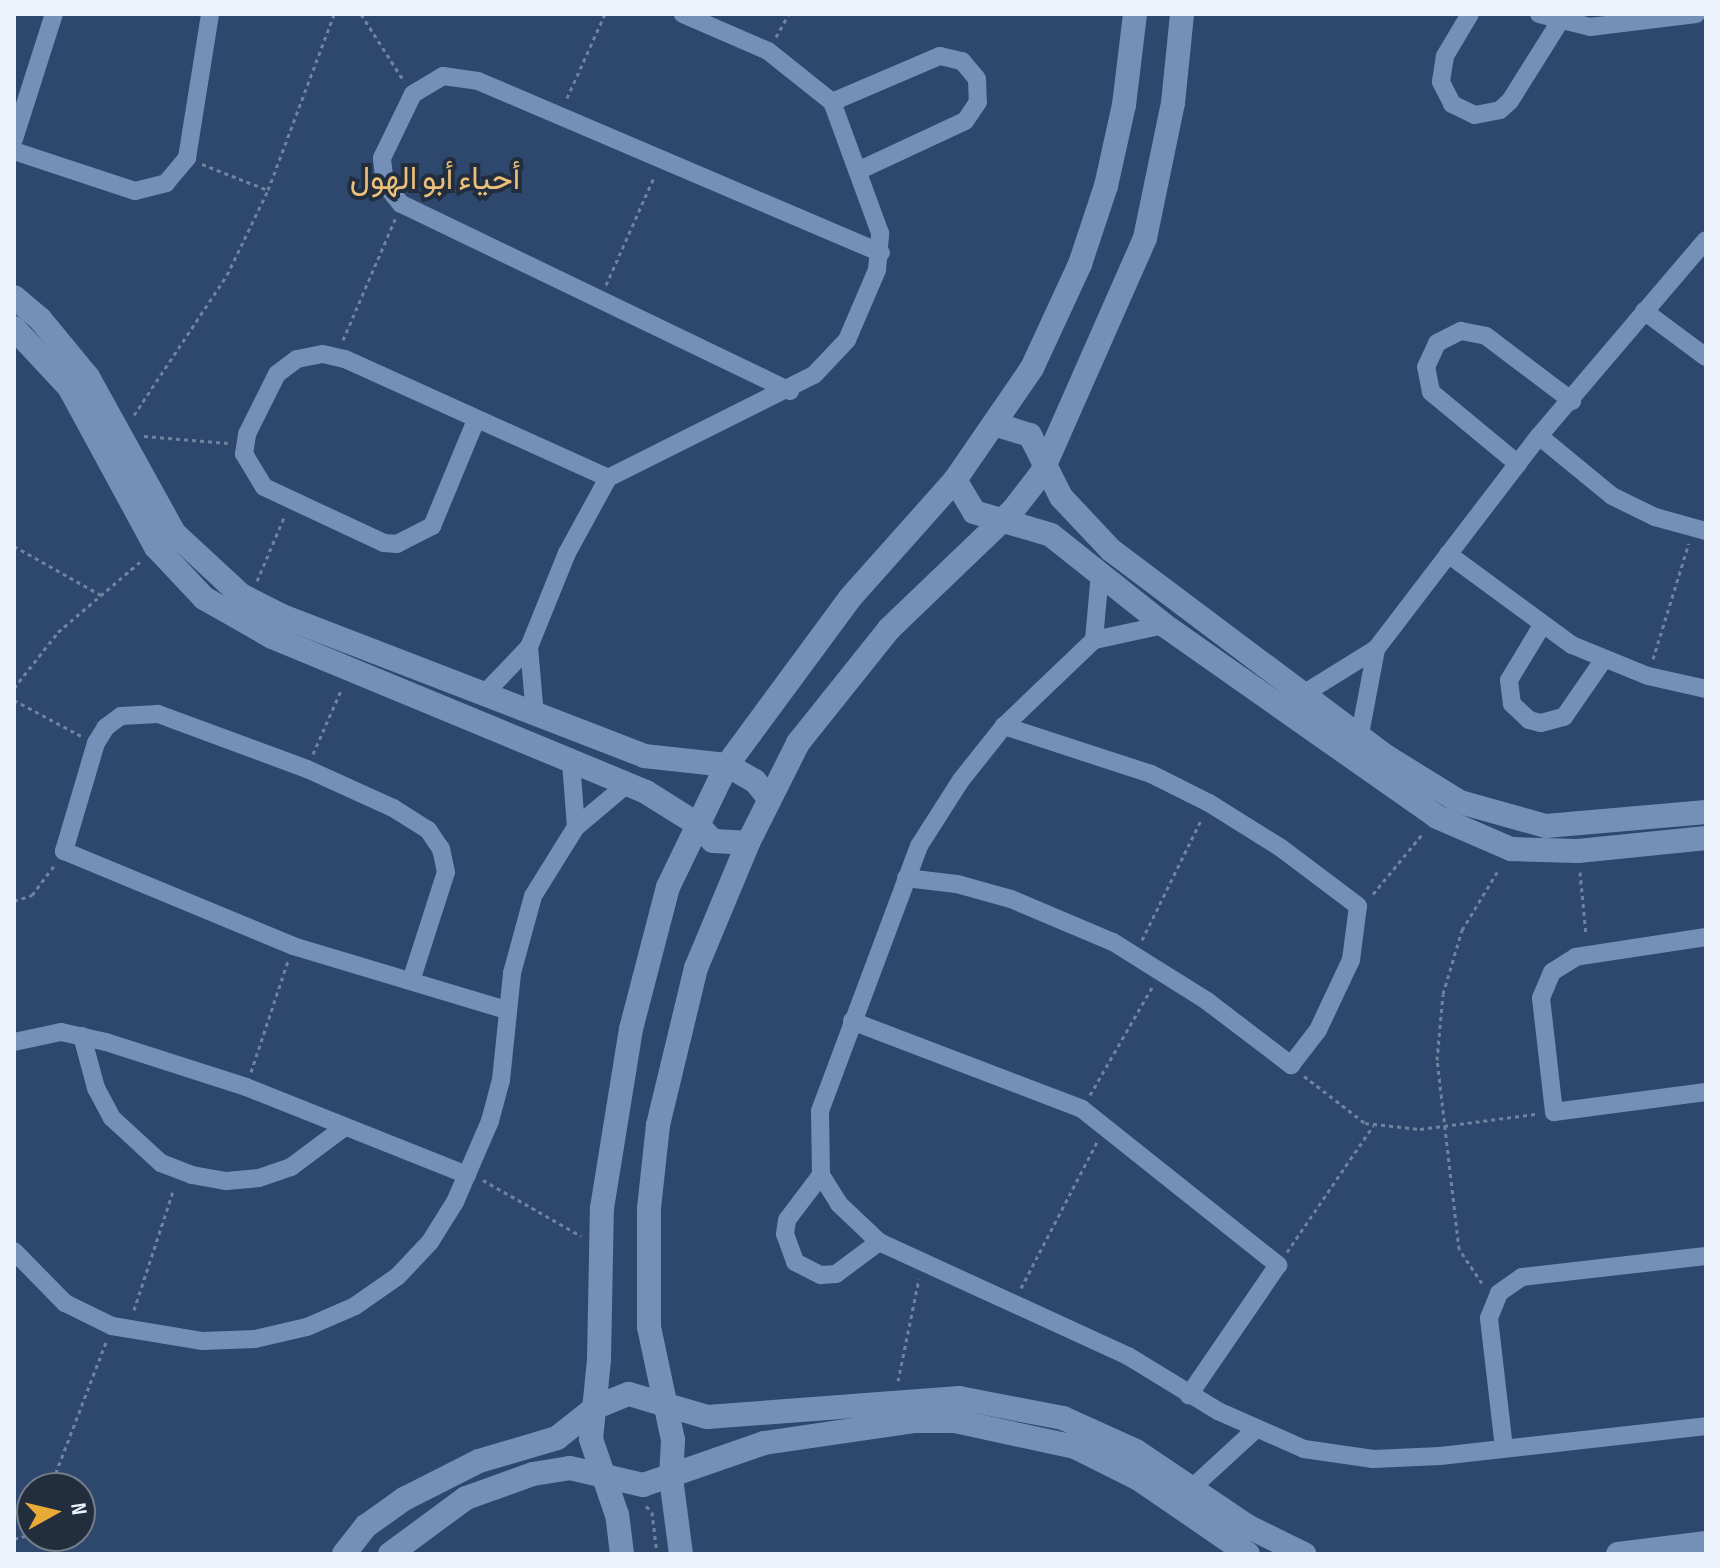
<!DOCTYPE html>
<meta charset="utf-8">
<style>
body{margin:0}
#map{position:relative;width:1720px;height:1568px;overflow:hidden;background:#2e476c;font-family:"Sofia Sans Condensed",Vazirmatn,sans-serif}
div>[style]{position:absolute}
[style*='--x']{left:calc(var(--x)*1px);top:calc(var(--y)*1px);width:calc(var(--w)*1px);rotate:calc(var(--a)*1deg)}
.path>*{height:3px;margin-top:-1.5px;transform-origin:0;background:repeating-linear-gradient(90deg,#70839e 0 4px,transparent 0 8px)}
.street>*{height:18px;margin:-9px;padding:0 9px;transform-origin:9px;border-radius:9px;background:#7490b9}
.secondary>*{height:24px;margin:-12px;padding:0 12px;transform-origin:12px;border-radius:12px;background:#7490b9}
span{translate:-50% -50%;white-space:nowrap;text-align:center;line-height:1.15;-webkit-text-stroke:8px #222e3e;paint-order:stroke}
.quarter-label{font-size:32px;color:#ecc07b}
.frame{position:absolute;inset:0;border:16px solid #edf3fc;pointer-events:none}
.north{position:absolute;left:16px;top:1472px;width:80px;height:80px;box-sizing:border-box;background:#222e3e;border:2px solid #737d8a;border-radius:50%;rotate:82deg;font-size:22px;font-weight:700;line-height:32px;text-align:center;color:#edf3fc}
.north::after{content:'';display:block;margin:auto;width:28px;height:36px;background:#eaaa38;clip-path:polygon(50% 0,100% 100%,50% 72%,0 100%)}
</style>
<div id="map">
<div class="path">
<div style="--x:361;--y:14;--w:80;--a:57.3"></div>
<div style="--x:776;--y:37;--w:26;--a:-61"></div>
<div style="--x:567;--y:98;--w:92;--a:-65.7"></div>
<div style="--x:202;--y:164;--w:71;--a:21.5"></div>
<div style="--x:606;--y:285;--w:120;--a:-66"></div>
<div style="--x:343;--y:340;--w:132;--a:-66.7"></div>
<div style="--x:134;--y:415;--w:168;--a:-56.4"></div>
<div style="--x:227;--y:275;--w:94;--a:-64.2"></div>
<div style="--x:268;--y:190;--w:188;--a:-69.4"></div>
<div style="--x:144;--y:436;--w:84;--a:4.8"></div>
<div style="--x:14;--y:546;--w:100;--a:29.4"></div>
<div style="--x:257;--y:581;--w:72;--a:-67"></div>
<div style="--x:1653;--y:659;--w:121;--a:-72.8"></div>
<div style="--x:14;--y:688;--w:71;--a:-51.8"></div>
<div style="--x:58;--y:632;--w:109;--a:-40.5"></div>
<div style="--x:14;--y:700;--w:76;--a:28.2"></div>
<div style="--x:313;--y:754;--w:72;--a:-66.3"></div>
<div style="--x:1580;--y:872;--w:64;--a:84.6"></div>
<div style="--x:1373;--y:894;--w:80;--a:-50.6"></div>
<div style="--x:14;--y:901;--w:19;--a:-18"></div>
<div style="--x:32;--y:895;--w:39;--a:-53"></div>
<div style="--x:1142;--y:940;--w:136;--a:-63.8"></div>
<div style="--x:251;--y:1072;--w:117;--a:-71.6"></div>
<div style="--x:1304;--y:1076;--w:77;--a:37.6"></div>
<div style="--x:1365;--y:1123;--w:55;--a:6.2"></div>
<div style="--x:1420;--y:1129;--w:116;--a:-7.4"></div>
<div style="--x:1090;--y:1095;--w:125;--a:-60.1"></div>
<div style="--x:483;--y:1180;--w:113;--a:29.7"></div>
<div style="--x:1287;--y:1252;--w:153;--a:-55.7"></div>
<div style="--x:1482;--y:1283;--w:41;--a:-124.1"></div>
<div style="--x:1459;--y:1249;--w:190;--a:-96.6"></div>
<div style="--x:1437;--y:1060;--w:66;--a:-84.8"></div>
<div style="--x:1443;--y:994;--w:67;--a:-73.5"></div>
<div style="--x:1462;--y:930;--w:71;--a:-58.8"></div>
<div style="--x:1021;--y:1288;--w:165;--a:-62.5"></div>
<div style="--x:134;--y:1310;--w:128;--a:-71.8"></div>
<div style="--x:898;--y:1381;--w:104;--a:-78.4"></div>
<div style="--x:50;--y:1488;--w:156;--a:-69"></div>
<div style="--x:646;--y:1506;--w:8;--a:45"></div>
<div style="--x:652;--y:1512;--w:42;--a:83.2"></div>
<div style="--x:14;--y:1539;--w:19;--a:-16"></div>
</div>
<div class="street">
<div style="--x:1470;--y:14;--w:49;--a:120.8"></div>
<div style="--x:1445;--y:56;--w:26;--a:99"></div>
<div style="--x:1441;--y:82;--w:25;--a:63"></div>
<div style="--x:1452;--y:104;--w:25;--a:26"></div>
<div style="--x:1475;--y:115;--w:25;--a:-11"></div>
<div style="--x:1500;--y:110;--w:13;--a:-42"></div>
<div style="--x:1510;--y:101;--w:92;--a:-57.9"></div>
<div style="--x:1539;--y:14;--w:53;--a:14.3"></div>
<div style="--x:1590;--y:27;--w:107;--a:-7"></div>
<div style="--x:832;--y:102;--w:117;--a:-23.1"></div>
<div style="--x:940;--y:56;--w:23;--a:13"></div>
<div style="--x:962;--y:61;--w:23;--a:50"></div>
<div style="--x:977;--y:79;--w:23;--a:88"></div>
<div style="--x:978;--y:102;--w:23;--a:124"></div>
<div style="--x:965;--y:121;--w:116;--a:155"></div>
<div style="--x:14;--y:139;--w:131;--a:-72.3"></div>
<div style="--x:14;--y:151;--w:127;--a:18.3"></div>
<div style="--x:135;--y:191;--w:32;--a:-14"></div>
<div style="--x:166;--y:183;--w:33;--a:-50"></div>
<div style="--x:187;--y:158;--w:146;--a:-80.9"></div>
<div style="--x:1644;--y:311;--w:77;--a:36.6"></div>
<div style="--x:790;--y:391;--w:432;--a:-154.3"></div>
<div style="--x:401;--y:204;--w:26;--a:-129"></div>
<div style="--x:385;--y:184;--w:26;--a:-97"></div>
<div style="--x:382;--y:158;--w:71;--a:-64.2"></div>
<div style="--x:413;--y:94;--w:35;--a:-31"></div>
<div style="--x:443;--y:76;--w:35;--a:8"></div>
<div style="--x:478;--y:81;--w:438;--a:23.1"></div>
<div style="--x:476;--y:420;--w:115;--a:112.5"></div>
<div style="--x:432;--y:526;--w:39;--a:153"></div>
<div style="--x:397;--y:544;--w:13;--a:-176"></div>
<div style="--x:384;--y:543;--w:132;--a:-155"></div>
<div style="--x:264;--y:487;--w:39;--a:-121"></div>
<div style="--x:244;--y:454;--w:20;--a:-81"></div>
<div style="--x:247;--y:434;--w:67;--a:-63.4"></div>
<div style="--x:277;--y:374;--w:25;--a:-37"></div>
<div style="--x:297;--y:359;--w:26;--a:-11"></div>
<div style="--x:323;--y:354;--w:23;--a:13"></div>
<div style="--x:345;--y:359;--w:289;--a:24.3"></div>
<div style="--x:1539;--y:436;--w:94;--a:39.4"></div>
<div style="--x:1612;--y:496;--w:48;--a:26"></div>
<div style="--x:1655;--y:517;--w:53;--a:15.4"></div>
<div style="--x:1518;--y:464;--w:113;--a:-140.4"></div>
<div style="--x:1431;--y:392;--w:25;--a:-101"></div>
<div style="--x:1426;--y:367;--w:26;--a:-65"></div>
<div style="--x:1437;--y:343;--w:27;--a:-27"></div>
<div style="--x:1461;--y:331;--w:25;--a:11"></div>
<div style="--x:1486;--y:336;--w:108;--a:37.1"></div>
<div style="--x:1448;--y:554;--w:154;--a:36.3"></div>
<div style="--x:1572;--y:645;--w:82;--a:22.2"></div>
<div style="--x:1648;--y:676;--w:59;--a:12.6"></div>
<div style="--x:1164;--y:625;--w:72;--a:167.9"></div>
<div style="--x:1094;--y:640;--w:124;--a:136.3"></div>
<div style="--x:1004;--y:726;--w:69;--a:128.5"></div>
<div style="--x:961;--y:780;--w:78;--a:122.5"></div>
<div style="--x:919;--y:846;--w:283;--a:110.5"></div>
<div style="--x:820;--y:1111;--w:64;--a:89.1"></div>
<div style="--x:821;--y:1175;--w:34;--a:58"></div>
<div style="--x:839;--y:1204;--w:55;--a:43.5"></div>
<div style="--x:879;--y:1242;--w:274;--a:24.6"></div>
<div style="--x:1128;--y:1356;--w:105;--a:31.4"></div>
<div style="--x:1218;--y:1411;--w:94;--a:23.8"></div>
<div style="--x:1304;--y:1449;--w:70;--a:8.2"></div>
<div style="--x:1373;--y:1459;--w:67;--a:-2.6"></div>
<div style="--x:1440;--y:1456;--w:268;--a:-6.4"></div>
<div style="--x:1541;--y:627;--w:62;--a:121.1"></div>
<div style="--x:1509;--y:680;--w:24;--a:83"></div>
<div style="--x:1512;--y:704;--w:23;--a:43"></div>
<div style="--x:1529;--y:720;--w:12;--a:14"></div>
<div style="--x:1541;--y:723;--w:24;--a:-15"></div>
<div style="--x:1564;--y:717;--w:70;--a:-55.4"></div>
<div style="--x:1094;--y:640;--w:67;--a:-84.9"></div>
<div style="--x:529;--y:647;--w:68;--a:85"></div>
<div style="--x:1305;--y:693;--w:84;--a:-31.8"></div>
<div style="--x:1376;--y:649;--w:268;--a:-52.6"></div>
<div style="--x:1539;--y:436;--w:257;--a:-49.6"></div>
<div style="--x:484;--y:694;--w:65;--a:-46.2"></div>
<div style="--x:529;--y:647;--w:101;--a:-68"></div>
<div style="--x:567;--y:553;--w:85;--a:-61.3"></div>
<div style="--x:608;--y:478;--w:230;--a:-26.6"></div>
<div style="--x:814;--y:375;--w:48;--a:-46.7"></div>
<div style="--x:847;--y:340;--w:76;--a:-66.8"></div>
<div style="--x:877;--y:270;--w:37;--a:-85"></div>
<div style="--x:880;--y:233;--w:140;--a:-110.1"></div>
<div style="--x:832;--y:102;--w:82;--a:-141.4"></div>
<div style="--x:768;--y:51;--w:93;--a:-156.5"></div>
<div style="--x:1360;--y:734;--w:86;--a:-79.3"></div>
<div style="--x:571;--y:762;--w:65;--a:85.6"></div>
<div style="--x:906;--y:878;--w:51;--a:6.7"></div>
<div style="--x:957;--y:884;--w:56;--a:15.5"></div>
<div style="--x:1011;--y:899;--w:111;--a:22.9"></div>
<div style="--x:1113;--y:942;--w:111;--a:32.1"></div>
<div style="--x:1207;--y:1001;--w:106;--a:37.3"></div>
<div style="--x:1291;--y:1065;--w:44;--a:-52.4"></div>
<div style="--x:1318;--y:1030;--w:77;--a:-64.8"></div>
<div style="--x:1351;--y:960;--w:54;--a:-82.6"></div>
<div style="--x:1358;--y:906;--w:96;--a:-143"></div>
<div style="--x:1281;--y:848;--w:85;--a:-148"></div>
<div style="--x:1209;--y:803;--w:65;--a:-153.4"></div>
<div style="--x:1151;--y:774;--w:155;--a:-161.9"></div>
<div style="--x:1706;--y:937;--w:132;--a:171.3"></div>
<div style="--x:1576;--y:957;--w:28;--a:148"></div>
<div style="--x:1552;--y:972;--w:28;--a:113"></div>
<div style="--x:1541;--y:998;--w:115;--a:83.5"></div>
<div style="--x:1554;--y:1112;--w:153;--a:-7.5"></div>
<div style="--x:411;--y:981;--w:114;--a:-72.2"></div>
<div style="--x:446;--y:872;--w:24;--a:-102"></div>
<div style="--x:441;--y:849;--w:23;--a:-124"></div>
<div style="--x:428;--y:830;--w:41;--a:-147.8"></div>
<div style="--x:393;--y:808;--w:94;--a:-155.6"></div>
<div style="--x:307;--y:769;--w:159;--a:-159.7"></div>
<div style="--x:158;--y:714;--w:37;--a:177"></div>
<div style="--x:121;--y:716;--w:19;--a:144"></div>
<div style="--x:106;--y:727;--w:19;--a:122"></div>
<div style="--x:96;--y:743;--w:113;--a:106.5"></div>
<div style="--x:64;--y:851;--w:248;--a:22.5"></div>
<div style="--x:293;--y:946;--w:223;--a:16.7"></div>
<div style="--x:852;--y:1021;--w:246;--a:20.9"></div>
<div style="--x:1082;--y:1109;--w:251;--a:38.5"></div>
<div style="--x:1278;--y:1265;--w:158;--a:124.4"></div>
<div style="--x:82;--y:1036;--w:54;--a:74.9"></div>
<div style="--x:96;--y:1088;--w:34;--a:62"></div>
<div style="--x:112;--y:1118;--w:67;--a:42.6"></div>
<div style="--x:161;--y:1163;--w:33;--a:21"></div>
<div style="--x:192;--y:1175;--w:35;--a:10"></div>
<div style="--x:226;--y:1181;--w:33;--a:-5"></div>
<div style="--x:259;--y:1178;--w:34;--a:-19"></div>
<div style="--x:291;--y:1167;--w:64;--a:-36.7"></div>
<div style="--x:14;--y:1042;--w:48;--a:-12"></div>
<div style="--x:61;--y:1032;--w:46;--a:12.5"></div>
<div style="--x:106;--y:1042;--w:147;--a:17.8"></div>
<div style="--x:246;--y:1087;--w:238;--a:21.7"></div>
<div style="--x:821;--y:1175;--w:56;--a:127.1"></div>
<div style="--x:787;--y:1220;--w:14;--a:98"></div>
<div style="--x:785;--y:1234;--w:30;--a:70"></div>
<div style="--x:795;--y:1262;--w:29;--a:27"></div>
<div style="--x:821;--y:1275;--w:15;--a:-4"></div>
<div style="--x:836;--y:1274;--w:54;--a:-36.7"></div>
<div style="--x:14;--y:1251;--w:73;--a:45.6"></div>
<div style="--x:65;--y:1303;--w:52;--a:26.1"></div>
<div style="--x:112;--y:1326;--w:92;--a:9.4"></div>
<div style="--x:203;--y:1341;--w:52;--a:-2.2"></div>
<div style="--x:255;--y:1339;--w:53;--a:-13"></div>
<div style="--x:307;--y:1327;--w:52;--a:-23.6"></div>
<div style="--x:355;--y:1306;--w:52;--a:-34.9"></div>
<div style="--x:398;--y:1276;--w:47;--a:-46.7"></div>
<div style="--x:430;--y:1242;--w:47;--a:-58"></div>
<div style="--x:455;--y:1202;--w:88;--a:-66.6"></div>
<div style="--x:490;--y:1121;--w:42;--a:-75"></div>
<div style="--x:501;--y:1080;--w:108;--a:-84.1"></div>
<div style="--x:512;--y:973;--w:80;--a:-74.7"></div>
<div style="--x:533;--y:896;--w:81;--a:-58.1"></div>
<div style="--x:576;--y:827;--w:67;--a:-40.1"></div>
<div style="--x:1504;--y:1448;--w:131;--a:-96.6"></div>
<div style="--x:1489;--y:1318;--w:27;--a:-68"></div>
<div style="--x:1499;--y:1293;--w:28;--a:-35"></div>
<div style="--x:1522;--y:1277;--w:185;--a:-6.5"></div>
<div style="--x:1194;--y:1486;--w:83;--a:-42.6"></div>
</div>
<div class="secondary">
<div style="--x:14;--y:297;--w:34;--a:40"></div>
<div style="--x:40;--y:319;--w:75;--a:50.4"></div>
<div style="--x:88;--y:377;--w:178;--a:61.1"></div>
<div style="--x:174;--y:533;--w:91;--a:42.8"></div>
<div style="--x:241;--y:595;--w:46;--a:27.1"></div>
<div style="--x:282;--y:616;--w:388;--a:21.1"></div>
<div style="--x:644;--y:756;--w:83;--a:6.2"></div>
<div style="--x:727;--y:765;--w:32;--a:30"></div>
<div style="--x:755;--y:781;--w:22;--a:51"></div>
<div style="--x:14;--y:328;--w:81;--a:47"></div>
<div style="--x:69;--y:387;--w:182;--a:61.5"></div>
<div style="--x:156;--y:547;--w:70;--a:46.7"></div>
<div style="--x:204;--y:598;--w:78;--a:29.8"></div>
<div style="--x:272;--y:637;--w:405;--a:22.5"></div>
<div style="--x:646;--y:792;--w:60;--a:32.1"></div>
<div style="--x:697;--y:824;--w:23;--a:47"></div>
<div style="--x:713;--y:841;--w:35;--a:3"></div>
<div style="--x:997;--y:425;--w:34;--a:17"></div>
<div style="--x:1030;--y:435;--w:69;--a:63.4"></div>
<div style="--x:1061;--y:497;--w:73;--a:46.7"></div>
<div style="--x:1111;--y:550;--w:345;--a:36.9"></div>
<div style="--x:1387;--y:757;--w:86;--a:31.7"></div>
<div style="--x:1460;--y:802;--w:89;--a:15.6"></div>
<div style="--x:1546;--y:826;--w:161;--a:-5"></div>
<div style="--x:955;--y:480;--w:37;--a:59"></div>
<div style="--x:974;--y:512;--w:80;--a:16.6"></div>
<div style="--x:1051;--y:535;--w:144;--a:38.5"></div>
<div style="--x:1164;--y:625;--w:334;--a:35.1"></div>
<div style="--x:1437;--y:817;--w:81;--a:23.4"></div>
<div style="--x:1511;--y:849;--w:67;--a:1.7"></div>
<div style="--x:1578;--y:851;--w:129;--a:-5.8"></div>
<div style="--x:344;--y:1554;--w:36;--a:-52"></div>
<div style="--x:366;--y:1526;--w:47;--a:-35.4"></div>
<div style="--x:404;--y:1499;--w:84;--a:-26.9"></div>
<div style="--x:479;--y:1461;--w:81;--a:-16.4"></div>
<div style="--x:557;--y:1438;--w:50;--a:-38.5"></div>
<div style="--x:596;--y:1407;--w:35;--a:-22"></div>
<div style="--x:629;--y:1394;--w:81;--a:16.4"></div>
<div style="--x:707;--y:1417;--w:253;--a:-4.3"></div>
<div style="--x:959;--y:1398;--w:106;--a:10.9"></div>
<div style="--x:1063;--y:1418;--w:80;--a:24.3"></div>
<div style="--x:1136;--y:1451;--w:134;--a:34"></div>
<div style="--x:1247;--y:1526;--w:64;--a:26.2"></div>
<div style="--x:390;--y:1554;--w:94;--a:-36.4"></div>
<div style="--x:466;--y:1498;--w:71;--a:-19.7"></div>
<div style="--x:533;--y:1474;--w:37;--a:-9"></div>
<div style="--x:570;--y:1468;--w:75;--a:13.1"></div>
<div style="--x:643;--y:1485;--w:128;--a:-19.1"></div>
<div style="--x:764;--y:1443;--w:153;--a:-8.3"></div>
<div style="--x:915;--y:1421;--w:40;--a:0"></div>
<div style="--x:955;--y:1421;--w:123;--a:12.2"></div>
<div style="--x:1075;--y:1447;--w:72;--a:26.6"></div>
<div style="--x:1139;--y:1479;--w:132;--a:34.5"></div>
<div style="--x:622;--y:1554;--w:39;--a:-97"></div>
<div style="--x:617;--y:1515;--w:80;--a:-108.9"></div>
<div style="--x:591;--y:1439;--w:79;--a:-84.2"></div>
<div style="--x:599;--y:1360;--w:152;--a:-88.9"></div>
<div style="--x:602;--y:1208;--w:181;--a:-80.8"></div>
<div style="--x:631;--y:1029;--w:147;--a:-75.4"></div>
<div style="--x:668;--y:887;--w:136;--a:-64.2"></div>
<div style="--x:727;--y:765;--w:207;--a:-53.6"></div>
<div style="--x:850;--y:598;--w:158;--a:-48.3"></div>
<div style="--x:955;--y:480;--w:136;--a:-55.5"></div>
<div style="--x:1032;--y:368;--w:115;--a:-65.2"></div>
<div style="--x:1080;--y:264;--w:82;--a:-71.6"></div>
<div style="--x:1106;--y:186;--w:83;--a:-77.5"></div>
<div style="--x:1124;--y:105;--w:92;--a:-83.1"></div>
<div style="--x:681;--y:1554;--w:77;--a:-97.5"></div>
<div style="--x:671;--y:1478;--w:38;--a:-87"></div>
<div style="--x:673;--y:1440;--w:116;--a:-102"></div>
<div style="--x:649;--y:1327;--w:119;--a:-90"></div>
<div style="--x:649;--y:1208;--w:83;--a:-83.8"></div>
<div style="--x:658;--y:1125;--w:162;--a:-76.4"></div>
<div style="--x:696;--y:968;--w:135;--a:-67.4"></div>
<div style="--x:748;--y:843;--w:112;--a:-63.4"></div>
<div style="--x:798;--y:743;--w:146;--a:-51.4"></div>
<div style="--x:889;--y:629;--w:172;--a:-43.8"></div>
<div style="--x:1013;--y:510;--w:46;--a:-52.1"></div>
<div style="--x:1041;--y:474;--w:258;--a:-66.2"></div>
<div style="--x:1145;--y:238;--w:138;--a:-78.3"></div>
<div style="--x:1173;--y:103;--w:89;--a:-84.2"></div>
<div style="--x:1618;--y:1554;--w:89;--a:-7.1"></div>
</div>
<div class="quarter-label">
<span style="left:435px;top:180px">أحياء أبو الهول</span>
</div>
<div class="frame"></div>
<div class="north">N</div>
</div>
